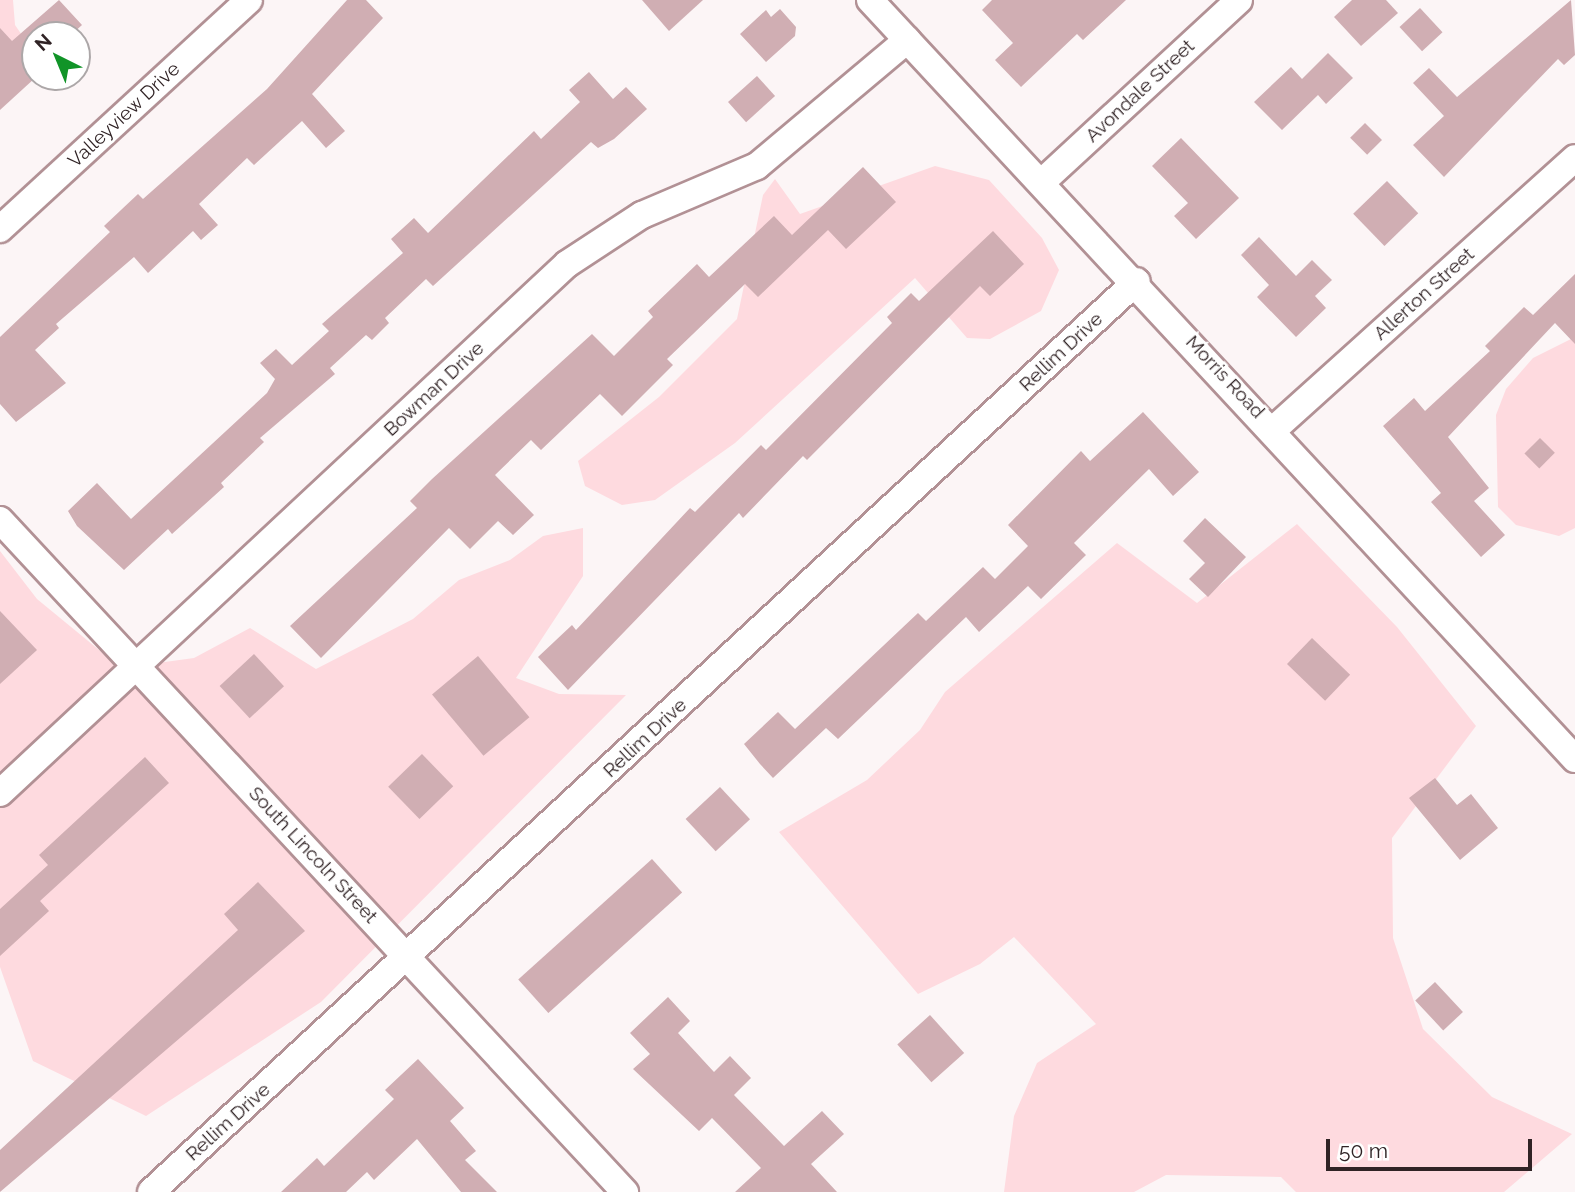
<!DOCTYPE html>
<style>
body{margin:0}
#map{position:relative;width:1575px;height:1192px;overflow:hidden;background:#fcf5f6;font-family:Raleway,sans-serif}
div>[style]{position:absolute}
[style*='--x']{left:calc(var(--x)*1px);top:calc(var(--y)*1px);width:calc(var(--w)*1px);rotate:calc(var(--a)*1deg)}
.green>*{inset:0;background:#fedadf}
.building>*{inset:0;background:#d0aeb3;transform-origin:0 0}
.roads{filter:drop-shadow(2px 0 #b29195) drop-shadow(-2px 0 #b29195) drop-shadow(0 2px #b29195) drop-shadow(0 -2px #b29195)}
.street>*{height:26px;margin:-13px;padding:0 13px;transform-origin:13px;border-radius:13px;background:#fff}
span{translate:-50% -50%;white-space:nowrap;text-align:center;line-height:1.15;-webkit-text-stroke:5px #fff;paint-order:stroke}
.street-label{font-size:19px;color:#302325}
.north{position:absolute;left:21px;top:21px;width:70px;height:70px;box-sizing:border-box;background:#fff;border:2px solid #aca7a8;border-radius:50%;rotate:317deg;font-size:19px;font-weight:700;line-height:28px;text-align:center;color:#302325}
.north::after{content:'';display:block;margin:auto;width:24px;height:32px;background:#119428;clip-path:polygon(50% 0,100% 100%,50% 72%,0 100%)}
.scale{position:absolute;left:1326px;top:1139px;width:206px;height:32px;box-sizing:border-box;border:4px solid #302325;border-top:0;padding-left:9px;font-size:21px;line-height:24px;white-space:nowrap;color:#302325;-webkit-text-stroke:5px #fff;paint-order:stroke}
</style>
<div id="map">
<div class="green">
<div style="clip-path:polygon(0 0,13px 0,15px 25px,35px 54px,0 72px)"></div>
<div style="clip-path:polygon(935px 166px,989px 180px,1042px 238px,1059px 270px,1041px 311px,990px 339px,967px 338px,915px 278px,735px 443px,655px 500px,622px 505px,585px 486px,578px 461px,659px 397px,737px 319px,763px 195px,775px 179px,800px 214px)"></div>
<div style="clip-path:polygon(1575px 337px,1575px 528px,1559px 536px,1516px 525px,1498px 507px,1496px 415px,1506px 389px,1533px 358px)"></div>
<div style="clip-path:polygon(1297px 524px,1397px 627px,1476px 726px,1392px 838px,1393px 938px,1423px 1029px,1492px 1097px,1572px 1134px,1504px 1192px,1296px 1192px,1281px 1177px,1166px 1175px,1134px 1192px,1004px 1192px,1014px 1116px,1037px 1063px,1096px 1024px,1014px 937px,980px 964px,918px 994px,779px 832px,867px 780px,920px 730px,945px 692px,1117px 543px,1197px 603px)"></div>
<div style="clip-path:polygon(583px 528px,583px 576px,516px 678px,559px 694px,626px 695px,321px 1002px,146px 1116px,33px 1061px,0 967px,0 551px,37px 599px,121px 668px,194px 658px,250px 628px,316px 669px,413px 619px,459px 580px,510px 560px,543px 536px)"></div>
</div>
<div class="building">
<div style="clip-path:polygon(59px 0,82px 25px,71px 35px,35px 35px,35px 78px,0 110px,0 28px,12px 41px)"></div>
<div style="clip-path:polygon(347px 0,366px 0,383px 18px,312px 94px,345px 131px,326px 148px,302px 121px,254px 165px,247px 158px,199px 204px,218px 225px,201px 240px,193px 231px,148px 273px,134px 257px,56px 324px,59px 328px,35px 350px,66px 383px,16px 422px,0 404px,0 337px,110px 232px,104px 226px,138px 194px,143px 199px,267px 89px)"></div>
<div style="clip-path:polygon(642px 0,703px 0,669px 31px)"></div>
<div style="clip-path:polygon(992px 0,1126px 0,1083px 40px,1077px 34px,1021px 87px,995px 60px,1013px 43px,982px 10px)"></div>
<div style="clip-path:polygon(1352px 0,1386px 0,1398px 13px,1361px 46px,1334px 17px)"></div>
<div style="clip-path:polygon(1571px 0,1575px 55px,1564px 65px,1558px 59px,1444px 177px,1413px 145px,1444px 116px,1413px 83px,1429px 68px,1457px 97px)"></div>
<div style="left:1420px;top:8px;width:33px;height:28px;rotate:47deg"></div>
<div style="clip-path:polygon(780px 9px,796px 27px,795px 36px,766px 62px,740px 34px,766px 10px,771px 17px)"></div>
<div style="clip-path:polygon(1328px 53px,1353px 78px,1326px 104px,1318px 95px,1282px 130px,1254px 102px,1291px 67px,1302px 79px)"></div>
<div style="clip-path:polygon(589px 72px,613px 99px,626px 87px,647px 109px,614px 139px,598px 148px,591px 142px,433px 286px,426px 279px,385px 318px,389px 323px,372px 340px,366px 335px,330px 368px,335px 374px,260px 438px,264px 442px,221px 483px,224px 487px,172px 534px,168px 529px,124px 570px,77px 526px,68px 511px,97px 483px,131px 519px,267px 393px,275px 379px,260px 363px,276px 349px,292px 365px,329px 331px,322px 324px,403px 253px,391px 239px,414px 218px,428px 233px,534px 131px,541px 139px,580px 102px,569px 90px)"></div>
<div style="left:757px;top:76px;width:27px;height:39px;rotate:48deg"></div>
<div style="left:1365px;top:123px;width:24px;height:21px;rotate:45deg"></div>
<div style="clip-path:polygon(1181px 138px,1239px 198px,1196px 239px,1174px 216px,1188px 203px,1152px 166px)"></div>
<div style="clip-path:polygon(863px 167px,896px 202px,846px 249px,828px 230px,758px 297px,745px 284px,667px 359px,673px 365px,622px 416px,600px 394px,541px 450px,531px 440px,495px 475px,534px 515px,513px 535px,498px 521px,470px 549px,449px 528px,321px 658px,290px 626px,417px 508px,410px 501px,432px 479px,592px 334px,614px 356px,653px 317px,648px 311px,697px 264px,709px 277px,774px 216px,792px 235px)"></div>
<div style="left:1387px;top:181px;width:45px;height:47px;rotate:46deg"></div>
<div style="clip-path:polygon(993px 231px,1024px 264px,990px 296px,980px 286px,807px 460px,803px 456px,743px 518px,739px 513px,568px 690px,538px 657px,572px 625px,576px 630px,690px 508px,695px 512px,761px 445px,766px 450px,892px 323px,887px 317px,911px 293px,919px 301px)"></div>
<div style="clip-path:polygon(1259px 237px,1296px 276px,1312px 260px,1332px 280px,1315px 296px,1326px 308px,1296px 337px,1257px 297px,1269px 285px,1241px 255px)"></div>
<div style="clip-path:polygon(1575px 274px,1575px 344px,1555px 323px,1448px 437px,1489px 488px,1474px 501px,1505px 535px,1481px 557px,1431px 502px,1441px 493px,1383px 426px,1414px 398px,1425px 411px,1490px 351px,1485px 346px,1524px 307px,1533px 315px)"></div>
<div style="clip-path:polygon(1143px 412px,1199px 472px,1173px 496px,1149px 469px,1074px 543px,1086px 555px,1041px 599px,1028px 586px,979px 632px,966px 617px,838px 739px,826px 728px,773px 778px,760px 764px,744px 744px,778px 712px,795px 729px,918px 613px,926px 621px,983px 567px,995px 579px,1028px 546px,1008px 525px,1081px 451px,1090px 461px)"></div>
<div style="left:1540px;top:438px;width:21px;height:22px;rotate:45deg"></div>
<div style="clip-path:polygon(1205px 518px,1246px 557px,1208px 597px,1189px 579px,1205px 563px,1183px 541px)"></div>
<div style="clip-path:polygon(0 611px,37px 650px,0 684px)"></div>
<div style="left:1312px;top:638px;width:53px;height:36px;rotate:44deg"></div>
<div style="left:254px;top:654px;width:44px;height:47px;rotate:47deg"></div>
<div style="left:478px;top:656px;width:80px;height:60px;rotate:50deg"></div>
<div style="left:422px;top:754px;width:45px;height:47px;rotate:46deg"></div>
<div style="clip-path:polygon(145px 757px,169px 783px,40px 901px,49px 911px,0 956px,0 909px,48px 865px,39px 855px)"></div>
<div style="clip-path:polygon(1435px 778px,1457px 805px,1471px 794px,1498px 828px,1460px 860px,1409px 798px)"></div>
<div style="left:720px;top:787px;width:44px;height:47px;rotate:47deg"></div>
<div style="left:652px;top:859px;width:45px;height:180px;rotate:48deg"></div>
<div style="clip-path:polygon(258px 882px,305px 931px,0 1192px,0 1150px,238px 930px,224px 914px)"></div>
<div style="left:1435px;top:982px;width:41px;height:27px;rotate:47deg"></div>
<div style="clip-path:polygon(668px 997px,690px 1021px,678px 1033px,714px 1072px,730px 1056px,751px 1078px,734px 1095px,784px 1146px,822px 1111px,844px 1134px,811px 1164px,837px 1192px,735px 1192px,761px 1168px,712px 1118px,699px 1131px,633px 1069px,650px 1054px,630px 1033px)"></div>
<div style="left:930px;top:1015px;width:51px;height:44px;rotate:48deg"></div>
<div style="clip-path:polygon(418px 1059px,464px 1108px,450px 1121px,476px 1151px,465px 1160px,497px 1192px,461px 1192px,417px 1139px,374px 1180px,367px 1172px,346px 1192px,281px 1192px,317px 1158px,324px 1166px,394px 1099px,385px 1090px)"></div>
</div>
<div class="roads">
<div class="street">
<div style="--x:870;--y:0;--w:1036;--a:47.11"></div>
<div style="--x:1042;--y:182;--w:268;--a:-42.7"></div>
<div style="--x:0;--y:229;--w:338;--a:-42.6"></div>
<div style="--x:1273;--y:430;--w:406;--a:-42"></div>
<div style="--x:0;--y:520;--w:918;--a:47.08"></div>
<div style="--x:0;--y:793;--w:775;--a:-43.01"></div>
<div style="--x:567;--y:264;--w:90;--a:-33.2"></div>
<div style="--x:642;--y:215;--w:125;--a:-23.1"></div>
<div style="--x:757;--y:166;--w:196;--a:-40"></div>
<div style="--x:151;--y:1192;--w:1342;--a:-42.74"></div>
</div>
</div>
<div class="street-label">
<span style="left:1140px;top:91px;rotate:-43deg">Avondale Street</span>
<span style="left:124px;top:115px;rotate:-43deg">Valleyview Drive</span>
<span style="left:1424px;top:294px;rotate:-42deg">Allerton Street</span>
<span style="left:1061px;top:352px;rotate:-43deg">Rellim Drive</span>
<span style="left:1225px;top:377px;rotate:47deg">Morris Road</span>
<span style="left:434px;top:389px;rotate:-43deg">Bowman Drive</span>
<span style="left:645px;top:738px;rotate:-43deg">Rellim Drive</span>
<span style="left:313px;top:855px;rotate:47deg">South Lincoln Street</span>
<span style="left:228px;top:1122px;rotate:-42deg">Rellim Drive</span>
</div>
<div class="north">N</div>
<div class="scale">50 m</div>
</div>
